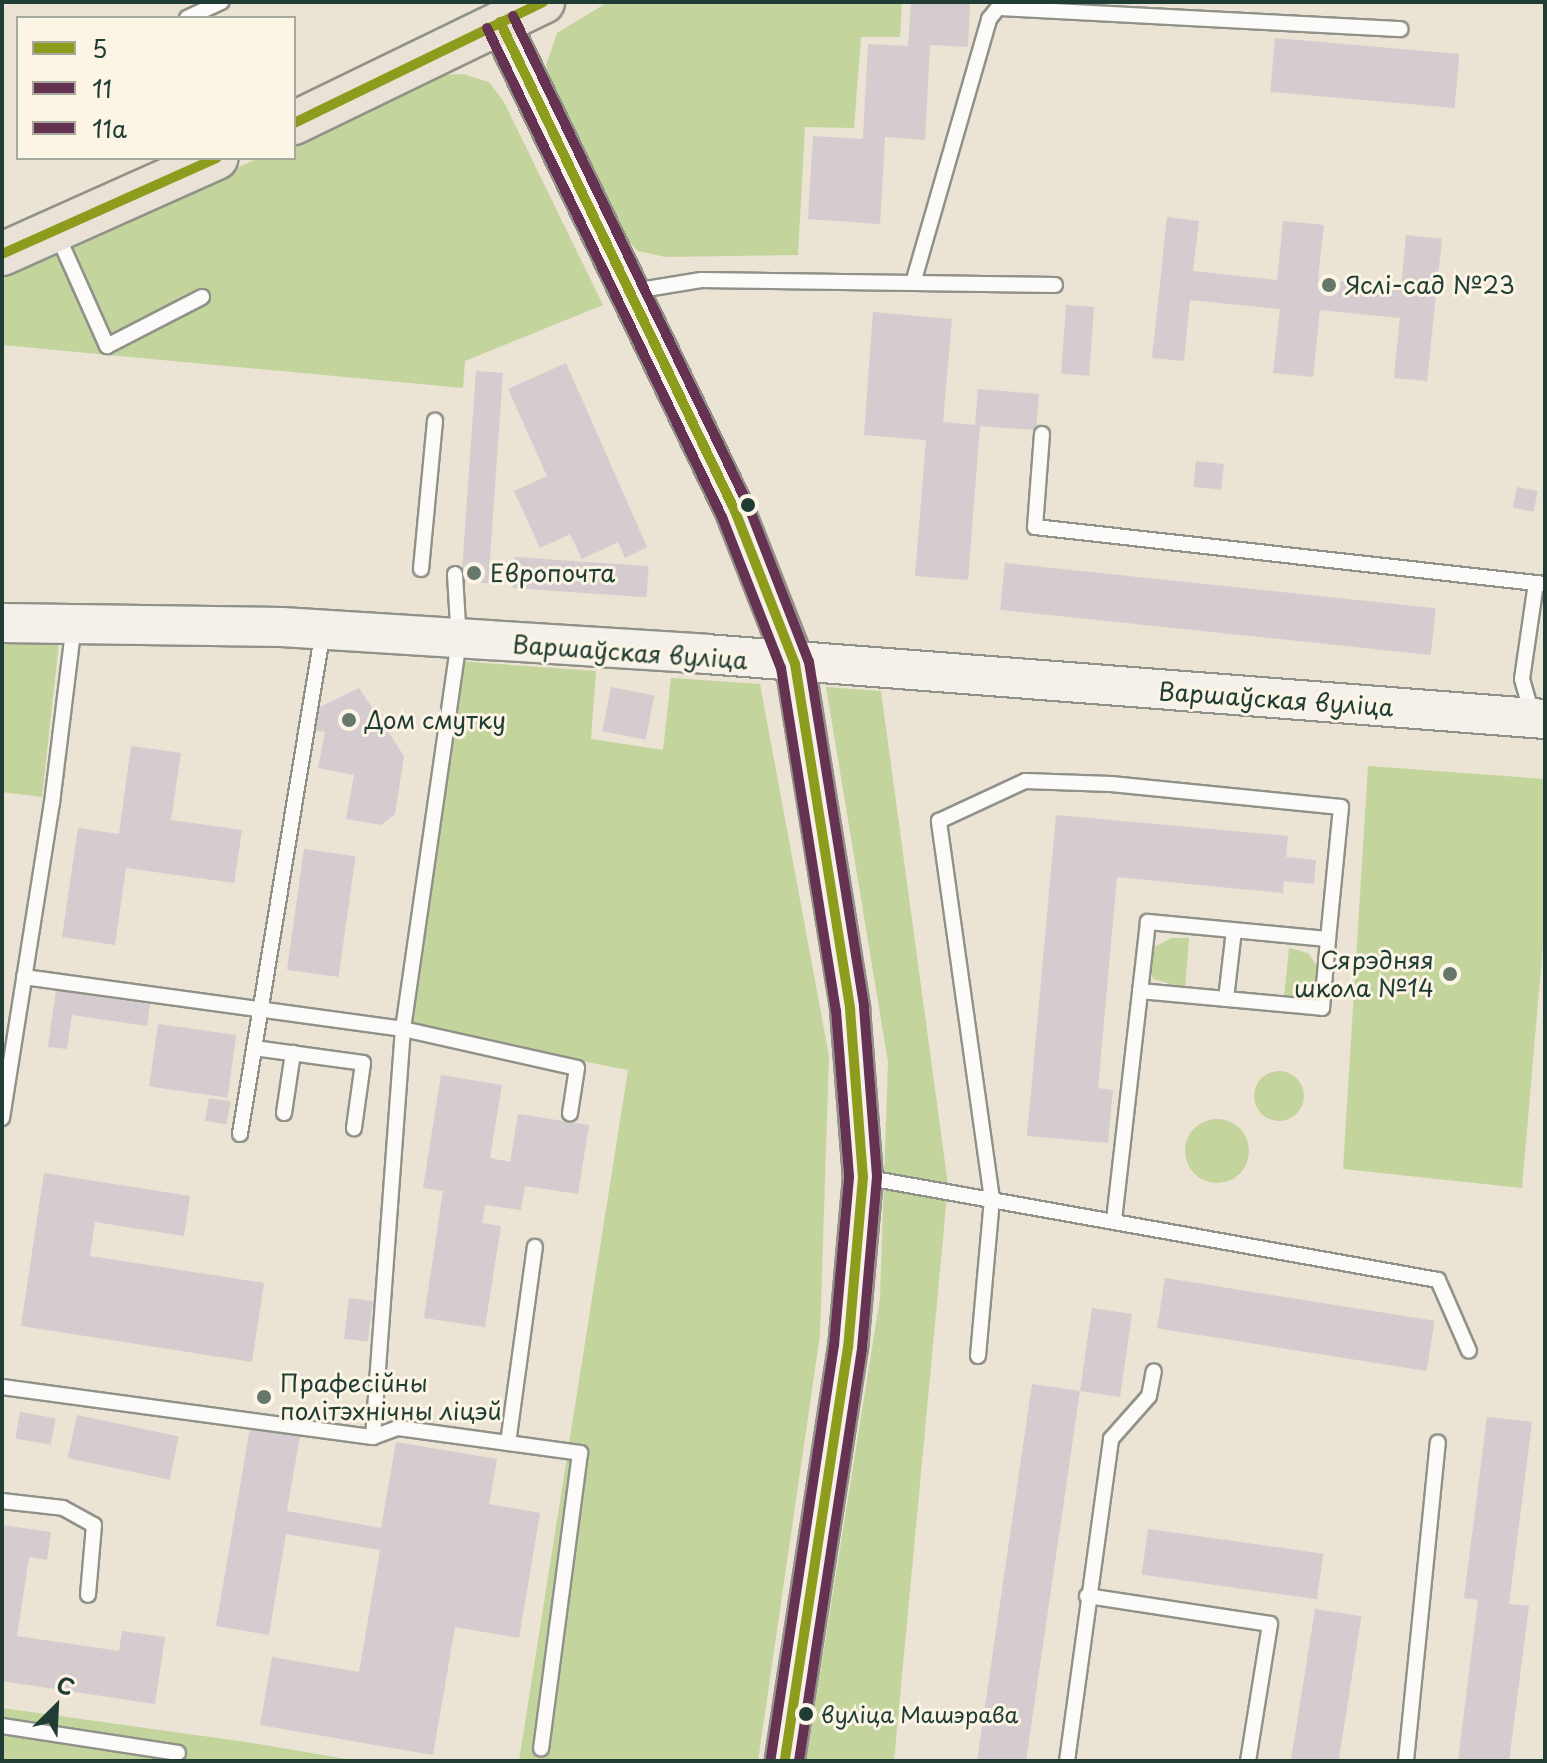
<!DOCTYPE html>
<meta charset="utf-8">
<style>
body{margin:0}
#map{position:relative;width:1547px;height:1763px;overflow:hidden;background:#ebe3d4;font-family:"Playpen Sans",sans-serif}
div>[style]{position:absolute}
[style*='--x']{left:calc(var(--x)*1px);top:calc(var(--y)*1px);width:calc(var(--w)*1px);rotate:calc(var(--a)*1deg)}
.green>*{inset:0;background:#c4d49d}
.round{border-radius:50%}
.building>*{inset:0;background:#d4ccce;transform-origin:0 0}
.roads{filter:drop-shadow(2px 0 #909289) drop-shadow(-2px 0 #909289) drop-shadow(0 2px #909289) drop-shadow(0 -2px #909289)}
.lane>*{height:14px;margin:-7px;padding:0 7px;transform-origin:7px;border-radius:7px;background:#fcfbf9}
.secondary>*{height:38px;margin:-19px;padding:0 19px;transform-origin:19px;border-radius:19px;background:#f5f1ea}
.primary>*{height:42px;margin:-21px;padding:0 21px;transform-origin:21px;border-radius:21px;background:#eae2d6}
.bus-1>*{height:10px;margin:-5px;padding:0 5px;transform-origin:5px;border-radius:5px;background:#8e9c1e}
.bus-2>*{height:10px;margin:-5px;padding:0 5px;transform-origin:5px;border-radius:5px;background:#653251}
.bus-3>*{height:10px;margin:-5px;padding:0 5px;transform-origin:5px;border-radius:5px;background:#653251}
.dots>*{width:22px;height:22px;translate:-50% -50%;box-sizing:border-box;border:4px solid #fcf5e5;border-radius:50%}
span{translate:-50% -50%;white-space:nowrap;text-align:center;line-height:1.15;-webkit-text-stroke:6px #fcf5e5;paint-order:stroke}
.bus-label{font-size:22px;color:#1f3d34}
.left{translate:0 -50%;text-align:left}
.poi-label{font-size:24px;color:#1f3d34}
.right{translate:-100% -50%;text-align:right}
.street-label{font-size:24px;color:#1f3d34}
.frame{position:absolute;inset:0;border:4px solid #1f3d34;pointer-events:none}
.legend{position:absolute;left:16px;top:16px;width:280px;height:144px;box-sizing:border-box;background:#fcf5e5;border:2px solid #a4ab9e;margin:0;padding:10px 14px;list-style:none;font-size:24px;color:#1f3d34}
.legend li{display:flex;align-items:center;gap:16px;height:40px}
.legend b{width:40px;border:2px solid #a4ab9e}
.north{position:absolute;left:16px;top:1667px;width:80px;height:80px;-webkit-text-stroke:6px #fcf5e5;paint-order:stroke;rotate:24deg;font-size:22px;font-weight:700;line-height:32px;text-align:center;color:#1f3d34}
.north::after{content:'';display:block;margin:auto;width:28px;height:36px;background:#1f3d34;clip-path:polygon(50% 0,100% 100%,50% 72%,0 100%)}
</style>
<div id="map">
<div class="green">
<div style="clip-path:polygon(608px 2px,902px 2px,900px 37px,861px 37px,854px 128px,805px 127px,798px 255px,665px 257px,638px 251px,620px 233px,559px 108px,546px 65px,557px 33px)"></div>
<div style="clip-path:polygon(463px 74px,489px 82px,504px 102px,603px 305px,465px 361px,463px 388px,2px 345px,2px 275px,259px 158px,294px 158px,294px 142px,441px 75px)"></div>
<div style="clip-path:polygon(61px 625px,42px 797px,2px 792px,2px 630px)"></div>
<div style="clip-path:polygon(457px 661px,596px 671px,591px 739px,663px 750px,671px 678px,760px 684px,829px 1056px,820px 1335px,758px 1761px,519px 1761px,628px 1070px,405px 1027px)"></div>
<div style="clip-path:polygon(826px 687px,881px 691px,948px 1185px,894px 1761px,806px 1761px,880px 1298px,888px 1062px)"></div>
<div style="clip-path:polygon(1368px 766px,1545px 779px,1545px 922px,1522px 1188px,1343px 1169px)"></div>
<div style="clip-path:polygon(1172px 938px,1189px 938px,1185px 988px,1153px 979px,1148px 960px,1154px 947px)"></div>
<div style="clip-path:polygon(1289px 948px,1308px 953px,1317px 966px,1317px 977px,1301px 997px,1284px 997px)"></div>
<div class="round" style="left:1254px;top:1071px;width:50px;height:50px"></div>
<div class="round" style="left:1185px;top:1119px;width:64px;height:64px"></div>
<div style="clip-path:polygon(2px 1708px,246px 1742px,358px 1761px,2px 1761px)"></div>
</div>
<div class="building">
<div style="clip-path:polygon(911px 2px,970px 2px,968px 47px,930px 45px,925px 140px,885px 137px,880px 224px,808px 219px,813px 136px,863px 139px,868px 44px,908px 46px)"></div>
<div style="left:1275px;top:38px;width:185px;height:54px;rotate:5deg"></div>
<div style="clip-path:polygon(1167px 217px,1199px 221px,1193px 271px,1277px 280px,1283px 221px,1324px 225px,1318px 279px,1401px 288px,1406px 235px,1442px 239px,1427px 381px,1394px 378px,1400px 318px,1320px 310px,1313px 377px,1273px 373px,1280px 309px,1190px 300px,1184px 361px,1152px 358px)"></div>
<div style="left:1066px;top:305px;width:28px;height:69px;rotate:4deg"></div>
<div style="clip-path:polygon(873px 312px,952px 319px,943px 422px,975px 425px,978px 389px,1039px 394px,1036px 430px,980px 426px,968px 580px,915px 576px,926px 440px,864px 435px)"></div>
<div style="clip-path:polygon(566px 363px,647px 547px,625px 558px,618px 542px,582px 559px,570px 534px,540px 548px,514px 491px,547px 476px,508px 389px)"></div>
<div style="left:476px;top:371px;width:27px;height:211px;rotate:4deg"></div>
<div style="left:1196px;top:461px;width:28px;height:26px;rotate:6deg"></div>
<div style="left:1517px;top:487px;width:21px;height:21px;rotate:11deg"></div>
<div style="left:515px;top:557px;width:134px;height:31px;rotate:4deg"></div>
<div style="left:1005px;top:563px;width:433px;height:47px;rotate:6deg"></div>
<div style="left:611px;top:687px;width:44px;height:45px;rotate:11deg"></div>
<div style="clip-path:polygon(359px 688px,404px 756px,395px 814px,381px 825px,346px 819px,354px 775px,318px 768px,325px 732px,308px 729px,312px 711px)"></div>
<div style="clip-path:polygon(131px 746px,181px 753px,171px 820px,242px 830px,234px 883px,126px 868px,115px 945px,62px 937px,78px 828px,119px 834px)"></div>
<div style="clip-path:polygon(1056px 815px,1288px 836px,1286px 857px,1316px 860px,1314px 884px,1284px 881px,1283px 893px,1117px 877px,1098px 1088px,1113px 1090px,1108px 1143px,1027px 1136px)"></div>
<div style="left:304px;top:849px;width:52px;height:122px;rotate:8deg"></div>
<div style="clip-path:polygon(56px 990px,150px 1004px,147px 1026px,72px 1015px,67px 1049px,48px 1047px)"></div>
<div style="left:158px;top:1024px;width:79px;height:63px;rotate:8deg"></div>
<div style="clip-path:polygon(441px 1075px,502px 1085px,490px 1158px,510px 1162px,518px 1114px,589px 1125px,578px 1194px,525px 1186px,521px 1210px,485px 1205px,482px 1223px,501px 1226px,485px 1327px,424px 1318px,443px 1191px,423px 1188px)"></div>
<div style="left:209px;top:1098px;width:22px;height:23px;rotate:10deg"></div>
<div style="clip-path:polygon(44px 1173px,190px 1196px,184px 1236px,95px 1222px,90px 1256px,264px 1283px,252px 1362px,21px 1326px)"></div>
<div style="left:1165px;top:1278px;width:273px;height:51px;rotate:9deg"></div>
<div style="left:349px;top:1298px;width:24px;height:41px;rotate:7deg"></div>
<div style="clip-path:polygon(1092px 1308px,1132px 1314px,1120px 1397px,1080px 1391px,1026px 1761px,977px 1761px,1032px 1384px,1080px 1391px)"></div>
<div style="left:20px;top:1412px;width:36px;height:27px;rotate:10deg"></div>
<div style="left:77px;top:1415px;width:104px;height:44px;rotate:12deg"></div>
<div style="clip-path:polygon(1487px 1417px,1532px 1422px,1509px 1604px,1529px 1606px,1509px 1761px,1458px 1761px,1478px 1600px,1464px 1598px)"></div>
<div style="clip-path:polygon(250px 1428px,300px 1436px,287px 1511px,381px 1528px,396px 1442px,497px 1459px,489px 1504px,540px 1513px,519px 1638px,455px 1627px,433px 1755px,260px 1725px,272px 1657px,359px 1672px,380px 1550px,286px 1534px,269px 1635px,216px 1626px)"></div>
<div style="clip-path:polygon(2px 1525px,51px 1532px,47px 1560px,29px 1557px,17px 1636px,119px 1651px,122px 1631px,165px 1637px,155px 1704px,2px 1681px)"></div>
<div style="left:1148px;top:1529px;width:177px;height:46px;rotate:8deg"></div>
<div style="left:1315px;top:1609px;width:47px;height:154px;rotate:9deg"></div>
</div>
<div class="roads">
<div class="lane">
<div style="--x:187;--y:18;--w:38;--a:-25"></div>
<div style="--x:57;--y:234;--w:123;--a:65.9"></div>
<div style="--x:107;--y:346;--w:107;--a:-27.3"></div>
<div style="--x:913;--y:283;--w:275;--a:-73.9"></div>
<div style="--x:989;--y:19;--w:14;--a:-51"></div>
<div style="--x:998;--y:8;--w:403;--a:3"></div>
<div style="--x:634;--y:291;--w:68;--a:-9.3"></div>
<div style="--x:701;--y:280;--w:354;--a:0.8"></div>
<div style="--x:1042;--y:434;--w:93;--a:94.3"></div>
<div style="--x:1035;--y:527;--w:513;--a:6.38"></div>
<div style="--x:421;--y:569;--w:149;--a:-84.6"></div>
<div style="--x:1532;--y:714;--w:36;--a:-106"></div>
<div style="--x:1522;--y:679;--w:97;--a:-81.7"></div>
<div style="--x:24;--y:977;--w:383;--a:7.8"></div>
<div style="--x:403;--y:1029;--w:178;--a:12.6"></div>
<div style="--x:577;--y:1068;--w:46;--a:98.8"></div>
<div style="--x:1140;--y:991;--w:183;--a:5.3"></div>
<div style="--x:1322;--y:1008;--w:69;--a:-85"></div>
<div style="--x:1226;--y:999;--w:69;--a:-83.4"></div>
<div style="--x:254;--y:1048;--w:110;--a:7.8"></div>
<div style="--x:363;--y:1063;--w:66;--a:97.9"></div>
<div style="--x:284;--y:1113;--w:61;--a:-81.5"></div>
<div style="--x:2;--y:1118;--w:319;--a:-81"></div>
<div style="--x:52;--y:803;--w:180;--a:-83"></div>
<div style="--x:240;--y:1134;--w:511;--a:-80.65"></div>
<div style="--x:863;--y:1177;--w:584;--a:10.16"></div>
<div style="--x:1438;--y:1280;--w:77;--a:66.4"></div>
<div style="--x:978;--y:1356;--w:158;--a:-84.9"></div>
<div style="--x:992;--y:1199;--w:382;--a:-98"></div>
<div style="--x:939;--y:821;--w:95;--a:-24.9"></div>
<div style="--x:1025;--y:781;--w:86;--a:2"></div>
<div style="--x:1111;--y:784;--w:231;--a:5.7"></div>
<div style="--x:1341;--y:807;--w:133;--a:95.6"></div>
<div style="--x:1328;--y:939;--w:181;--a:-174.6"></div>
<div style="--x:1148;--y:922;--w:301;--a:96.5"></div>
<div style="--x:2;--y:1387;--w:374;--a:7.7"></div>
<div style="--x:373;--y:1437;--w:27;--a:-20"></div>
<div style="--x:398;--y:1428;--w:184;--a:7.8"></div>
<div style="--x:580;--y:1453;--w:298;--a:97.5"></div>
<div style="--x:373;--y:1437;--w:409;--a:-85.8"></div>
<div style="--x:403;--y:1029;--w:391;--a:-81.8"></div>
<div style="--x:459;--y:642;--w:68;--a:-93.4"></div>
<div style="--x:508;--y:1443;--w:198;--a:-82.2"></div>
<div style="--x:2;--y:1501;--w:61;--a:6.5"></div>
<div style="--x:63;--y:1508;--w:35;--a:29"></div>
<div style="--x:94;--y:1525;--w:70;--a:94.9"></div>
<div style="--x:1087;--y:1596;--w:185;--a:8.7"></div>
<div style="--x:1270;--y:1624;--w:139;--a:99.1"></div>
<div style="--x:2;--y:1726;--w:178;--a:8.7"></div>
<div style="--x:1067;--y:1761;--w:325;--a:-82.2"></div>
<div style="--x:1111;--y:1439;--w:57;--a:-48.5"></div>
<div style="--x:1149;--y:1396;--w:25;--a:-79"></div>
<div style="--x:1406;--y:1761;--w:320;--a:-84.3"></div>
</div>
<div class="secondary">
<div style="--x:500;--y:22;--w:543;--a:64.33"></div>
<div style="--x:735;--y:511;--w:164;--a:68.6"></div>
<div style="--x:795;--y:664;--w:349;--a:80.9"></div>
<div style="--x:850;--y:1009;--w:169;--a:85.6"></div>
<div style="--x:863;--y:1177;--w:171;--a:95"></div>
<div style="--x:848;--y:1347;--w:419;--a:98.7"></div>
<div style="--x:2;--y:623;--w:280;--a:0.8"></div>
<div style="--x:282;--y:627;--w:425;--a:3.6"></div>
<div style="--x:706;--y:654;--w:842;--a:4.43"></div>
</div>
<div class="primary">
<div style="--x:294;--y:123;--w:277;--a:-25.9"></div>
<div style="--x:2;--y:254;--w:235;--a:-24.1"></div>
</div>
</div>
<div class="bus-1">
<div style="--x:500;--y:22;--w:543;--a:64.33"></div>
<div style="--x:735;--y:511;--w:164;--a:68.6"></div>
<div style="--x:795;--y:664;--w:349;--a:80.9"></div>
<div style="--x:850;--y:1009;--w:169;--a:85.6"></div>
<div style="--x:863;--y:1177;--w:171;--a:95"></div>
<div style="--x:848;--y:1347;--w:419;--a:98.7"></div>
<div style="--x:294;--y:123;--w:277;--a:-25.9"></div>
<div style="--x:2;--y:254;--w:235;--a:-24.1"></div>
</div>
<div class="bus-2">
<div style="--x:487;--y:28;--w:543;--a:64.33"></div>
<div style="--x:722;--y:517;--w:162;--a:68.7"></div>
<div style="--x:781;--y:668;--w:347;--a:80.9"></div>
<div style="--x:836;--y:1011;--w:167;--a:85.5"></div>
<div style="--x:849;--y:1177;--w:169;--a:95.1"></div>
<div style="--x:834;--y:1345;--w:419;--a:98.7"></div>
</div>
<div class="bus-3">
<div style="--x:513;--y:16;--w:543;--a:64.33"></div>
<div style="--x:748;--y:505;--w:168;--a:68.8"></div>
<div style="--x:809;--y:662;--w:349;--a:80.9"></div>
<div style="--x:864;--y:1007;--w:170;--a:85.6"></div>
<div style="--x:877;--y:1177;--w:173;--a:95"></div>
<div style="--x:862;--y:1349;--w:417;--a:98.7"></div>
</div>
<div class="dots">
<div style="left:1329px;top:285px;background:#66776c"></div>
<div style="left:748px;top:505px;background:#1f3d34"></div>
<div style="left:474px;top:573px;background:#66776c"></div>
<div style="left:349px;top:720px;background:#66776c"></div>
<div style="left:1450px;top:974px;background:#66776c"></div>
<div style="left:264px;top:1397px;background:#66776c"></div>
<div style="left:806px;top:1714px;background:#1f3d34"></div>
</div>
<div class="bus-label">
<span class="left" style="left:821px;top:1714px">вуліца Машэрава</span>
</div>
<div class="poi-label">
<span class="left" style="left:1345px;top:285px">Яслі-сад №23</span>
<span class="left" style="left:490px;top:573px">Европочта</span>
<span class="left" style="left:365px;top:720px">Дом смутку</span>
<span class="right" style="left:1434px;top:974px">Сярэдняя<br>школа №14</span>
<span class="left" style="left:280px;top:1397px">Прафесійны<br>політэхнічны ліцэй</span>
</div>
<div class="street-label">
<span style="left:630px;top:652px;rotate:4deg">Варшаўская вуліца</span>
<span style="left:1276px;top:699px;rotate:4deg">Варшаўская вуліца</span>
</div>
<div class="frame"></div>
<ul class="legend">
<li><b style="height:10px;background:#8e9c1e"></b>5</li>
<li><b style="height:10px;background:#653251"></b>11</li>
<li><b style="height:10px;background:#653251"></b>11а</li>
</ul>
<div class="north">С</div>
</div>
